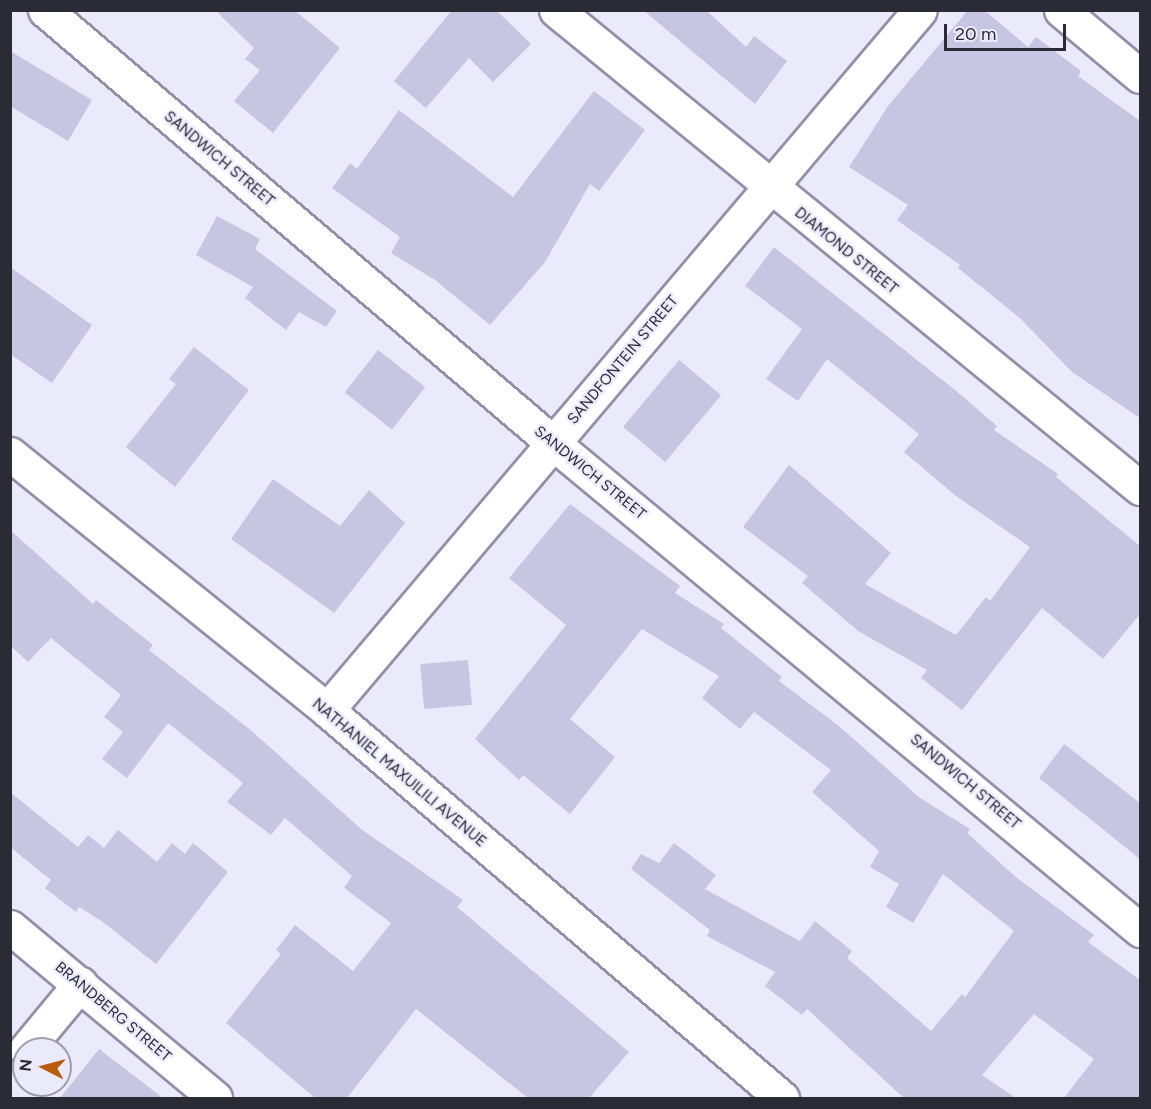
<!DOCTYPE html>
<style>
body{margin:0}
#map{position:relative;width:1151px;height:1109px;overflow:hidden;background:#eaeafb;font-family:Figtree,sans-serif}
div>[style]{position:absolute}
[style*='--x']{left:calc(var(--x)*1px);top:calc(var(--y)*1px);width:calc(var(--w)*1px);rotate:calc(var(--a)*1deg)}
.building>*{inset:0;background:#c7c6e2;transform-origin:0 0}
.roads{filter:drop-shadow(2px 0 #9190aa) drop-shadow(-2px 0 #9190aa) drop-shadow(0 2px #9190aa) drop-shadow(0 -2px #9190aa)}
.minor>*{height:33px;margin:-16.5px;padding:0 16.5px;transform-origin:16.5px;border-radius:16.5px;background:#fff}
.tertiary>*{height:33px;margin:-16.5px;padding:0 16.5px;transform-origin:16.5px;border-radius:16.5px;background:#fff}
span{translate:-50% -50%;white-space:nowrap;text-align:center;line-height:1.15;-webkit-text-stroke:4.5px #eaeafb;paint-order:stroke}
.street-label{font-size:15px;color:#2b2b36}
.frame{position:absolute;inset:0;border:12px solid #2b2b36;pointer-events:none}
.north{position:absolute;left:12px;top:1037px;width:60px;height:60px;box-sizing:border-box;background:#eaeafb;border:2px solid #9e9eac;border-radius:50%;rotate:276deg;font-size:16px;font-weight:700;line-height:24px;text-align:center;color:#2b2b36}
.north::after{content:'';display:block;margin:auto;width:21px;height:27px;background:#b95b0b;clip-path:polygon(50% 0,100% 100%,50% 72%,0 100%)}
.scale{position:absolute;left:944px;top:24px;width:122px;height:27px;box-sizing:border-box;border:3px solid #2b2b36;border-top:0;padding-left:8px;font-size:18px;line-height:21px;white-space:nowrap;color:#2b2b36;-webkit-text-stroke:4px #eaeafb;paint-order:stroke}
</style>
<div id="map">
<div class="building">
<div style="clip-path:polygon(215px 10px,294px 10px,340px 48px,273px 133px,234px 101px,260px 70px,245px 59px,254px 48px)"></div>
<div style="clip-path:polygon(452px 10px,496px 10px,531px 44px,493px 82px,469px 58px,426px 108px,394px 81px)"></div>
<div style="clip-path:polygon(643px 10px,706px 10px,746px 47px,754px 36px,787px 61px,755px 104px)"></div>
<div style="clip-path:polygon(968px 10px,984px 10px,1028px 47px,1036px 37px,1081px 71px,1078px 76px,1140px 121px,1140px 418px,1072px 372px,1021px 319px,958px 268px,960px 265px,897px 220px,908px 205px,849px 167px,888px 106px)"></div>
<div style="clip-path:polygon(10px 51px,92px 100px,68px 141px,10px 106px)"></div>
<div style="clip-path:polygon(594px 91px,645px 130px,599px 191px,590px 184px,545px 262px,490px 325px,435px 280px,391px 253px,400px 237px,332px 188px,350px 163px,357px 169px,399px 110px,513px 197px)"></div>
<div style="clip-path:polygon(217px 216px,260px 239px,255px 249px,337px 311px,326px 327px,299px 312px,286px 330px,245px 298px,253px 287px,196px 255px)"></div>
<div style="clip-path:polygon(774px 247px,955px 390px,997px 426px,994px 430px,1058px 474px,1056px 477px,1140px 546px,1140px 614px,1103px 659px,1042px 608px,962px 710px,921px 678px,927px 670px,858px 631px,802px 583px,808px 576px,743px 527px,789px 465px,891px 553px,865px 584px,956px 635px,986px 597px,990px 601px,1030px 547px,956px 496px,904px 452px,919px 434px,827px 359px,798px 401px,766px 379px,802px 329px,745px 286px)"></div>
<div style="clip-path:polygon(10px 267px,92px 325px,52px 383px,10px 354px)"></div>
<div style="clip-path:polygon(194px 347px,249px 390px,175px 487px,126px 447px,176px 384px,169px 379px)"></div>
<div style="left:378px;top:350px;width:60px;height:54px;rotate:38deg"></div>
<div style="left:679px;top:360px;width:55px;height:87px;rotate:40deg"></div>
<div style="clip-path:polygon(273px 479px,340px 526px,369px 490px,405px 523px,334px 613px,231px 539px)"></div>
<div style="clip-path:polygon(570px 504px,680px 586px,675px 593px,724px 624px,721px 628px,782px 677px,779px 681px,839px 726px,920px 798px,970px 829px,967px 833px,1017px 878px,1094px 935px,1088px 942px,1140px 980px,1140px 1098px,1064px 1098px,1094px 1059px,1034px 1014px,982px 1075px,1016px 1098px,904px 1098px,807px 1009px,802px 1015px,765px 986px,775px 972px,707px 936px,710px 930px,631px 869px,641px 854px,659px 863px,674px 843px,716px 875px,705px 889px,800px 941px,815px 921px,852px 951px,847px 958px,931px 1031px,962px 994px,965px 997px,1014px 931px,943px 874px,913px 923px,886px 907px,899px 884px,870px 867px,879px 851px,812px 792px,831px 770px,754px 712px,740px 729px,702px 698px,719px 676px,642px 629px,570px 719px,615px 757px,570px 814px,523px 775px,519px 780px,475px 739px,566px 625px,509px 578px)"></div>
<div style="clip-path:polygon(10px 530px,93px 604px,96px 600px,153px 645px,149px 650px,253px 732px,361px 829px,463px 900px,457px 907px,629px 1052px,589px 1098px,528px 1098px,416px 1009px,347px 1098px,315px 1098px,226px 1023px,281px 954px,276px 950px,295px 925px,353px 971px,391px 923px,344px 888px,352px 876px,285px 818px,271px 835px,227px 802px,243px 783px,168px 723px,127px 778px,102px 759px,123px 732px,104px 717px,121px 695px,51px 638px,28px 662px,10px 645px)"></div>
<div style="left:468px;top:660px;width:45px;height:48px;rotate:85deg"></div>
<div style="clip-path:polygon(1064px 744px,1140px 803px,1140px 859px,1039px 778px)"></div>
<div style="clip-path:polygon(10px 792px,78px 847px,88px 835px,104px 848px,118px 830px,157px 862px,172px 843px,185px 854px,193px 843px,228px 872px,156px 964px,103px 922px,79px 907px,76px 912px,45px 888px,51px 880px,10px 847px)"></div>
<div style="clip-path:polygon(99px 1049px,163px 1098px,60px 1098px)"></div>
</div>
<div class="roads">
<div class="minor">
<div style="--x:45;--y:10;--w:667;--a:40.44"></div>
<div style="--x:553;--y:443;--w:763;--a:39.68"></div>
<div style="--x:556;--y:10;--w:755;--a:39.3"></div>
<div style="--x:1061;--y:10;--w:103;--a:39.9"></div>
<div style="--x:327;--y:710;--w:917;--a:-49.73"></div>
<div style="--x:10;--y:927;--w:267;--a:39.8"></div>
<div style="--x:26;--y:1049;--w:85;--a:-50.3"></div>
</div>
<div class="tertiary">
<div style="--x:10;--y:454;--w:407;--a:38.9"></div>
<div style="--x:327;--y:710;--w:598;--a:40.46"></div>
</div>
</div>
<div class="street-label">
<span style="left:219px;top:159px;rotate:40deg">SANDWICH STREET</span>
<span style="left:846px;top:251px;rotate:39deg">DIAMOND STREET</span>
<span style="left:623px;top:360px;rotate:-50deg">SANDFONTEIN STREET</span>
<span style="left:590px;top:473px;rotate:39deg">SANDWICH STREET</span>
<span style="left:399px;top:773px;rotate:40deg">NATHANIEL MAXUILILI AVENUE</span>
<span style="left:965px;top:782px;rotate:40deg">SANDWICH STREET</span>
<span style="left:113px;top:1012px;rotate:40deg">BRANDBERG STREET</span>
</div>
<div class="frame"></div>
<div class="north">N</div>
<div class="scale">20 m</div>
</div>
